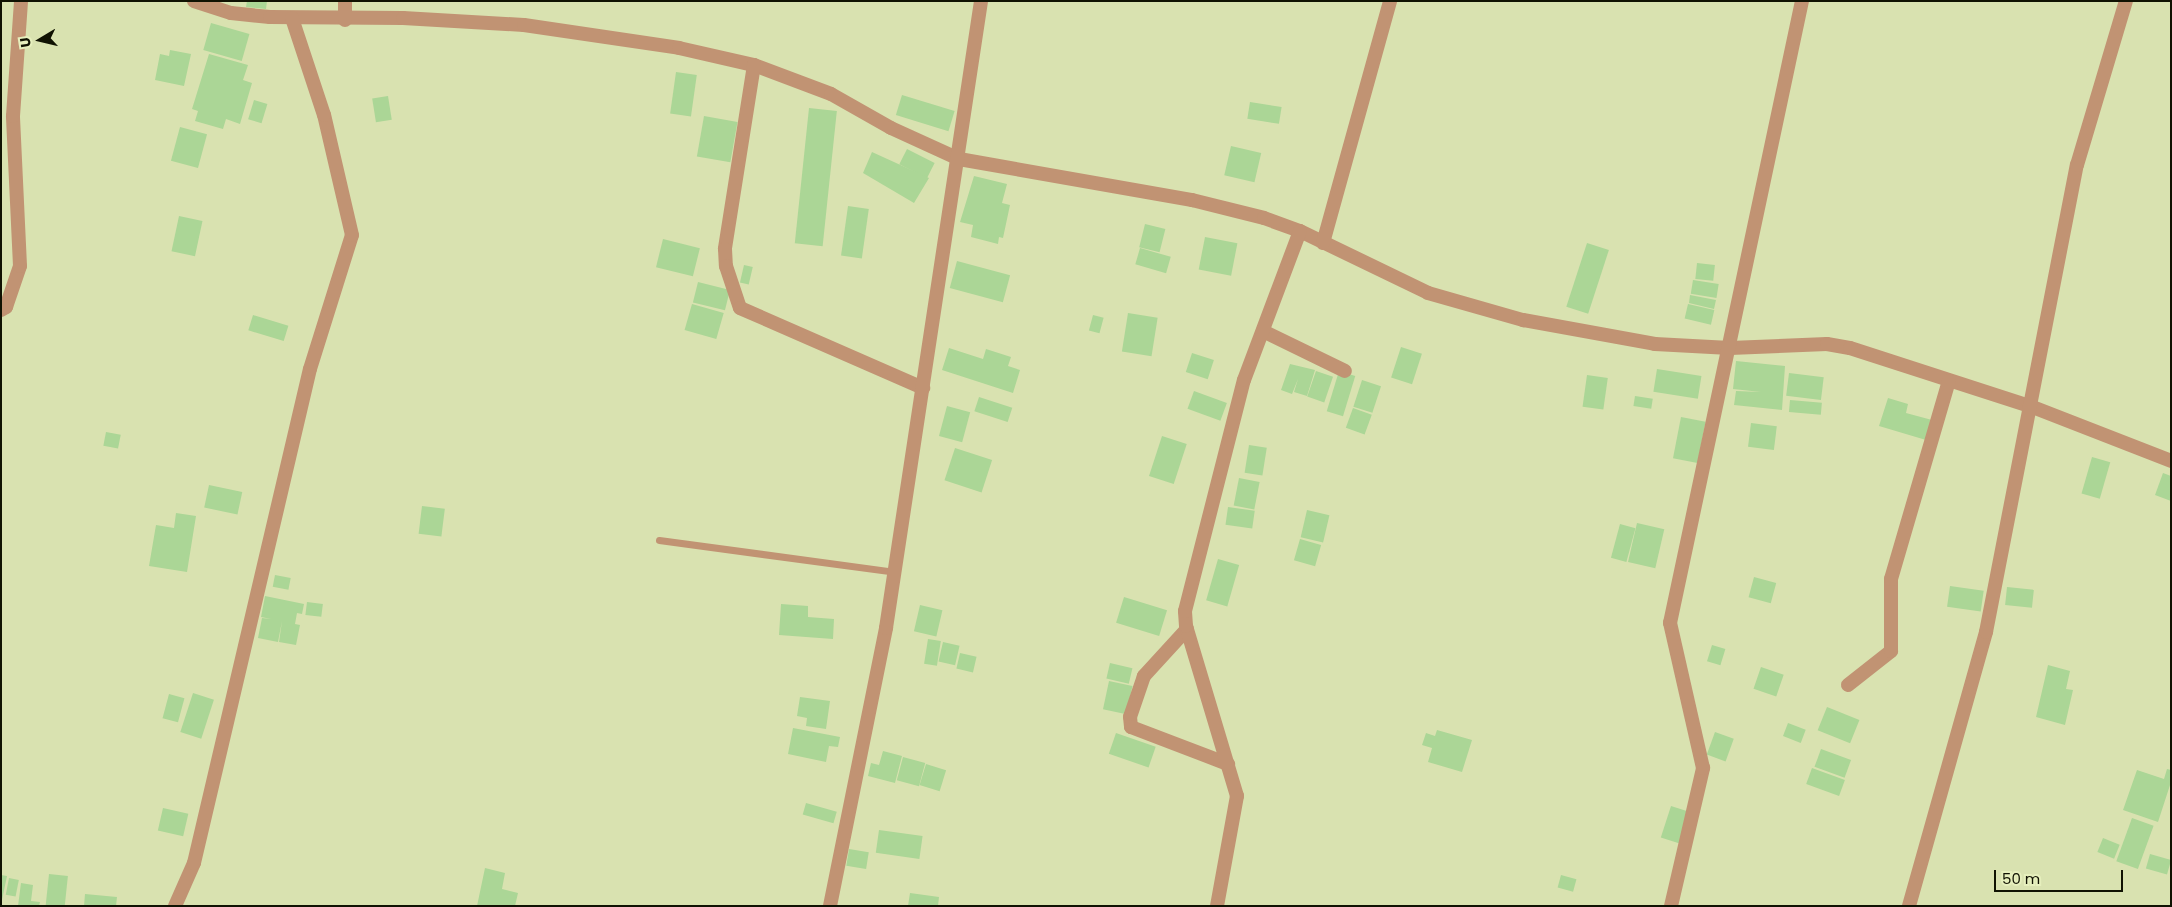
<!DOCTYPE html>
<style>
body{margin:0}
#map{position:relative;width:2172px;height:907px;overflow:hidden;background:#d9e2b0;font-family:Poppins,sans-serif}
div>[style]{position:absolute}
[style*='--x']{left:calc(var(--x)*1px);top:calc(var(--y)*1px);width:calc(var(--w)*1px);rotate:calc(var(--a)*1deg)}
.building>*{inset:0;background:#abd696;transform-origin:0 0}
.service>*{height:7px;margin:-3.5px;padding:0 3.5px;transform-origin:3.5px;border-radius:3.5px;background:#c19373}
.minor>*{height:14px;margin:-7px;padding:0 7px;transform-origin:7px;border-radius:7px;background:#c19373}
span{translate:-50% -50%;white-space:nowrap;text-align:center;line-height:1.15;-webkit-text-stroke:5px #e6efbd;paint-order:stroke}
.frame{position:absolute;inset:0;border:2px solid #101202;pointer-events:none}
.north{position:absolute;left:15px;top:15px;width:50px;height:50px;-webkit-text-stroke:4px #e6efbd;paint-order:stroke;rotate:261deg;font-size:14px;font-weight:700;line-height:20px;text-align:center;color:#101202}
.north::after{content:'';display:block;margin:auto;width:18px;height:22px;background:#101202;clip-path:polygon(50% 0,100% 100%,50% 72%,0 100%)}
.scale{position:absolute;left:1994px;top:870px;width:129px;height:22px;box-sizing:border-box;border:2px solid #101202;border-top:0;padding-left:6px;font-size:15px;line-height:18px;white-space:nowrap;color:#101202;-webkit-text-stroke:4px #e6efbd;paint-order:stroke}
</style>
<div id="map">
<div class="building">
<div style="clip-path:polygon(247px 1px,267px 1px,266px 9px,246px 7px)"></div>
<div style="left:211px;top:23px;width:40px;height:28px;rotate:16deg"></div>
<div style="clip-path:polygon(170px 50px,191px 54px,184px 86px,155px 80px,160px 54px,169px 56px)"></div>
<div style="clip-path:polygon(209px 54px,248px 65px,243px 80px,252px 83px,240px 124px,226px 119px,223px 129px,195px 121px,198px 111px,192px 109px)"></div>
<div style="left:676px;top:72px;width:21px;height:42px;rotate:8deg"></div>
<div style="left:902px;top:95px;width:55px;height:21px;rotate:17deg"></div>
<div style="left:388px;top:96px;width:24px;height:16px;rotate:81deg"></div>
<div style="left:254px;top:100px;width:14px;height:20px;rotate:17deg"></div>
<div style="left:1250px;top:102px;width:32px;height:17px;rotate:9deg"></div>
<div style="left:809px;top:108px;width:28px;height:136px;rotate:6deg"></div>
<div style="left:704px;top:116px;width:34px;height:41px;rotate:10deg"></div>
<div style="left:180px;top:127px;width:28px;height:35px;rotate:15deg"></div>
<div style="left:1231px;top:146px;width:31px;height:30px;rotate:13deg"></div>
<div style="left:907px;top:149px;width:31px;height:17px;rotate:27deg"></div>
<div style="clip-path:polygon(872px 152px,929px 178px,914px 203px,863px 173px)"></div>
<div style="clip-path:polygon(974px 176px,1007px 184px,1002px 203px,1010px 205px,1003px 238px,999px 237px,998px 244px,971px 237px,973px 225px,960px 222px)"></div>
<div style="left:848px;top:206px;width:21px;height:50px;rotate:8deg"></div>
<div style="left:179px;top:216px;width:24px;height:36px;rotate:12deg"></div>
<div style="left:1145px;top:224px;width:21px;height:24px;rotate:14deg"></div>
<div style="left:1205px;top:237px;width:33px;height:33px;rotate:11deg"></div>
<div style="left:663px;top:239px;width:38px;height:29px;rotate:14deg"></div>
<div style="left:1587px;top:243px;width:23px;height:67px;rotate:18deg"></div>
<div style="left:1140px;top:248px;width:32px;height:17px;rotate:16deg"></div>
<div style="left:957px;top:261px;width:55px;height:28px;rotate:15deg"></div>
<div style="left:1697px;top:263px;width:18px;height:16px;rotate:6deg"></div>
<div style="left:744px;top:265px;width:9px;height:18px;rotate:13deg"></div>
<div style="left:1693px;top:280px;width:26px;height:14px;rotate:9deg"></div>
<div style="left:698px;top:282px;width:33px;height:21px;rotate:14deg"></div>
<div style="clip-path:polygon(1690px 295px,1716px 300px,1714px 309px,1689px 303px)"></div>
<div style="left:692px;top:304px;width:33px;height:27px;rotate:16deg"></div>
<div style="left:1688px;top:304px;width:27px;height:15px;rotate:13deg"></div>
<div style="left:1128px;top:313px;width:30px;height:39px;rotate:9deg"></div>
<div style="left:253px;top:315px;width:37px;height:16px;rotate:17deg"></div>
<div style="left:1093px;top:315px;width:11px;height:16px;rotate:15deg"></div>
<div style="left:1401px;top:347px;width:22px;height:32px;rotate:18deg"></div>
<div style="clip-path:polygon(949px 348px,983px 359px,986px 349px,1011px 357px,1008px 366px,1020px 370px,1013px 393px,942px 370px)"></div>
<div style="left:1192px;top:353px;width:23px;height:20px;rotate:18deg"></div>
<div style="clip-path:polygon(1736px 361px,1785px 366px,1782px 410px,1734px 405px,1736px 391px,1761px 392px,1733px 389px)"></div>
<div style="clip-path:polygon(1290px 364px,1315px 370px,1307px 396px,1294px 392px,1298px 379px,1292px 394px,1281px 390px)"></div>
<div style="left:1657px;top:369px;width:45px;height:23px;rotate:9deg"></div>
<div style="left:1316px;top:371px;width:18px;height:27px;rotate:19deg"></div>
<div style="left:1339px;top:371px;width:17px;height:42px;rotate:17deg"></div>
<div style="left:1789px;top:373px;width:35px;height:23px;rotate:7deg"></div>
<div style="left:1587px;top:375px;width:21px;height:32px;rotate:8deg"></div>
<div style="left:1362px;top:380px;width:20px;height:28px;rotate:18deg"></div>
<div style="left:1194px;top:391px;width:35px;height:19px;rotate:20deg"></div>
<div style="left:1635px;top:396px;width:18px;height:10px;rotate:9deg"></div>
<div style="left:979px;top:397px;width:35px;height:15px;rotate:18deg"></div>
<div style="clip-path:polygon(1888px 398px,1908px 404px,1906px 413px,1932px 420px,1926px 440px,1879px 426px)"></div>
<div style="left:1790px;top:400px;width:32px;height:12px;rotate:5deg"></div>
<div style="left:947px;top:406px;width:24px;height:31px;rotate:15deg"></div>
<div style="left:1353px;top:408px;width:20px;height:21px;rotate:20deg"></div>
<div style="left:1681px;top:417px;width:25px;height:42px;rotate:11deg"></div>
<div style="left:1751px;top:423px;width:26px;height:24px;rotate:7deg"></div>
<div style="left:106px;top:432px;width:15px;height:14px;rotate:11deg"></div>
<div style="left:1162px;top:436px;width:26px;height:42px;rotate:18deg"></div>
<div style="left:1249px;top:445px;width:18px;height:28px;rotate:9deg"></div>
<div style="left:955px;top:448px;width:39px;height:34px;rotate:18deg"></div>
<div style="left:2092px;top:457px;width:19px;height:38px;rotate:16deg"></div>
<div style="clip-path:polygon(2163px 473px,2171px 476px,2171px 501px,2155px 495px)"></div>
<div style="left:1239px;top:478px;width:21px;height:28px;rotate:11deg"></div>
<div style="left:209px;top:485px;width:34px;height:23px;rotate:12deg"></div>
<div style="left:422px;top:506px;width:23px;height:28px;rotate:7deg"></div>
<div style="left:1228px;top:507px;width:27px;height:18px;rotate:8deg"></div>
<div style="left:1307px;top:510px;width:23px;height:28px;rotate:13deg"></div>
<div style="clip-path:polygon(176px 513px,196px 516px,187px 572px,149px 566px,156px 525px,174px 528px)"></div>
<div style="left:1637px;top:523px;width:28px;height:40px;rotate:13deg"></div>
<div style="left:1620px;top:524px;width:16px;height:35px;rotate:15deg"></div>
<div style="left:1300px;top:539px;width:22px;height:22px;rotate:16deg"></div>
<div style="left:1218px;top:559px;width:22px;height:43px;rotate:16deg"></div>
<div style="left:275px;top:575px;width:16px;height:12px;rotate:11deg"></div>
<div style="left:1754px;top:577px;width:23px;height:21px;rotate:15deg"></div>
<div style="left:1950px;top:586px;width:34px;height:21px;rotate:8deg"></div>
<div style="left:2007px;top:587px;width:27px;height:18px;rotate:6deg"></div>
<div style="clip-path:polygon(265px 596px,304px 604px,302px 614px,297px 613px,295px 624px,300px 625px,296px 645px,279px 642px,282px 621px,278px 642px,258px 638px,262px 618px,271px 619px,261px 617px)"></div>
<div style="left:1124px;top:597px;width:45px;height:27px;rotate:17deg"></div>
<div style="left:307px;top:602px;width:16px;height:13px;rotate:7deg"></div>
<div style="clip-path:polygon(781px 604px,808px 606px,808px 617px,834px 619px,833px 639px,779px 635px)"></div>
<div style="left:920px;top:605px;width:23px;height:27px;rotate:13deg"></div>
<div style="left:928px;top:639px;width:13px;height:25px;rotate:9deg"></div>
<div style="left:943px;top:642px;width:17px;height:20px;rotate:13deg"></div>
<div style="left:1712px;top:645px;width:14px;height:17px;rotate:17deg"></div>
<div style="left:960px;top:653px;width:17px;height:16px;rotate:13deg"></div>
<div style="left:1110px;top:663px;width:23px;height:16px;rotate:13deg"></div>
<div style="clip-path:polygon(2048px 665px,2070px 671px,2066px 689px,2073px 690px,2065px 725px,2036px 717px)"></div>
<div style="left:1761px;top:667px;width:24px;height:23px;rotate:19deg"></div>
<div style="left:1109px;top:681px;width:24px;height:29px;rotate:12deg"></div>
<div style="left:193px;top:693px;width:22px;height:41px;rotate:18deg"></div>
<div style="left:169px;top:694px;width:16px;height:25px;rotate:15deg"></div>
<div style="clip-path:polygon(800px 697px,830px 701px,826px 729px,806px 726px,807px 718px,797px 716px)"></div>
<div style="left:1827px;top:707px;width:35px;height:25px;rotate:22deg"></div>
<div style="left:1788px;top:723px;width:19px;height:14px;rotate:21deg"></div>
<div style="clip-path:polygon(793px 728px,840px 737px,838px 747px,829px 746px,826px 762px,788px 754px)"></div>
<div style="clip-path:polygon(1437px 730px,1472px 740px,1462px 772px,1428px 762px,1432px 748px,1422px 745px,1426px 733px,1435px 736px)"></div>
<div style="left:1715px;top:732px;width:20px;height:24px;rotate:20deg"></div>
<div style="left:1116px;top:733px;width:42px;height:22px;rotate:19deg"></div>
<div style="left:1821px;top:749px;width:32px;height:19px;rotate:20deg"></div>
<div style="clip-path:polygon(883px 751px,902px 756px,895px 783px,868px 776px,871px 763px,879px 765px)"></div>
<div style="left:903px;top:757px;width:23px;height:24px;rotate:15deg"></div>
<div style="left:926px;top:764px;width:21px;height:22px;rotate:17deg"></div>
<div style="left:1812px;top:768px;width:35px;height:17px;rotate:20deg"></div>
<div style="clip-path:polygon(2167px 769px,2171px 770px,2171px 782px,2158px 822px,2123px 810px,2137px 770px,2164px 779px)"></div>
<div style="left:806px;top:803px;width:32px;height:12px;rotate:16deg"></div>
<div style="left:1671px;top:806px;width:19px;height:33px;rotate:18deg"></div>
<div style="left:163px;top:808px;width:26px;height:23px;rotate:13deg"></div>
<div style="left:2132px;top:818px;width:23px;height:46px;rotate:20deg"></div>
<div style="left:879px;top:830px;width:44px;height:23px;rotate:8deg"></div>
<div style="left:2103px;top:838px;width:18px;height:15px;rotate:22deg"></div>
<div style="left:849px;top:849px;width:20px;height:17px;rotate:9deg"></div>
<div style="left:2150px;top:854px;width:22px;height:15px;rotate:16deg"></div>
<div style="clip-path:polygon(485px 868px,505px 873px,502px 889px,518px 893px,515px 906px,477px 906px)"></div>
<div style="left:49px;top:874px;width:19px;height:32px;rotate:6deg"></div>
<div style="clip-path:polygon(1px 875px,7px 876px,2px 900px,1px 900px)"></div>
<div style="left:1561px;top:875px;width:16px;height:13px;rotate:15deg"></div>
<div style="left:9px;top:878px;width:10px;height:17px;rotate:11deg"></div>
<div style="clip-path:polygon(21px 883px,33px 885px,31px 901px,40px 902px,39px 906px,18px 906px)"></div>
<div style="clip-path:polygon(910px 893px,939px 897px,938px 906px,908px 906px)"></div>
<div style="clip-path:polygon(85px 894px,117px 897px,116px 906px,84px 906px)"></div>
</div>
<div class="service">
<div style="--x:659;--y:540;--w:238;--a:7.7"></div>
</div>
<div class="minor">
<div style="--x:194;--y:1;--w:39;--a:18"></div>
<div style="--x:231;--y:13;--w:39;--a:6"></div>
<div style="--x:270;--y:17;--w:133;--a:0.4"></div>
<div style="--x:403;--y:18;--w:121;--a:3.3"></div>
<div style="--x:524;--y:25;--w:157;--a:8.4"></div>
<div style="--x:679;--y:48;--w:77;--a:12.8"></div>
<div style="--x:754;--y:65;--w:82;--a:20.6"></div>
<div style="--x:831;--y:94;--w:69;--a:29.5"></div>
<div style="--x:891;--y:128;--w:75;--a:24.5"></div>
<div style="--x:959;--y:159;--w:237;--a:10"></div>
<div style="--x:1192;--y:200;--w:74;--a:14"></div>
<div style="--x:1264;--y:218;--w:38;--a:20"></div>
<div style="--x:1300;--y:231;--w:142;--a:25.8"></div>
<div style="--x:1428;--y:293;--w:99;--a:15.9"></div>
<div style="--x:1523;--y:320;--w:134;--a:10.3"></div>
<div style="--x:1655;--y:344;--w:75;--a:3.1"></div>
<div style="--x:1730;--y:348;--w:97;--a:-2.4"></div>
<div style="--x:1827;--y:344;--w:23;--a:10"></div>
<div style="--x:1850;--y:348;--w:189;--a:17.9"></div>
<div style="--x:2030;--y:406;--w:151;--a:21.3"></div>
<div style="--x:345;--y:20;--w:19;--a:-90"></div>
<div style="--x:754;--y:65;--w:186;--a:99"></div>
<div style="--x:725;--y:249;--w:17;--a:87"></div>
<div style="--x:726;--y:266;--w:44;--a:71.6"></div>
<div style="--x:740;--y:308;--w:200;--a:23.6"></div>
<div style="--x:1323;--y:243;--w:251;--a:-74.5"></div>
<div style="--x:1;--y:310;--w:6;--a:-31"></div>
<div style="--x:6;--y:307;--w:43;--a:-71.1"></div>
<div style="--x:20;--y:266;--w:150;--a:-92.7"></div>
<div style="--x:13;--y:116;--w:115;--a:-86"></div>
<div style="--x:1263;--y:331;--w:91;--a:26"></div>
<div style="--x:1187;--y:629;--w:64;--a:132.5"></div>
<div style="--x:1144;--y:676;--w:43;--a:108.9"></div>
<div style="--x:1130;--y:717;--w:10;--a:84"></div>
<div style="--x:1131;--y:727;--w:104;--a:20.9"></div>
<div style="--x:1848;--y:685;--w:55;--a:-38.3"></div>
<div style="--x:1891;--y:651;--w:72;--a:-90"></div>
<div style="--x:1891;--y:579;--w:206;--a:-73.7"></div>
<div style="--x:175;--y:906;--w:47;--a:-66.2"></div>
<div style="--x:194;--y:863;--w:507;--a:-76.79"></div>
<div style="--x:310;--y:369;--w:140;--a:-72.6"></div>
<div style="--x:352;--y:235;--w:123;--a:-103.1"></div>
<div style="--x:324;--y:115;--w:102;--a:-108.3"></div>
<div style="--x:830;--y:906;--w:284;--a:-78.6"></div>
<div style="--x:886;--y:628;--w:634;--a:-81.38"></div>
<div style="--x:1217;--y:906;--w:112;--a:-79.7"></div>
<div style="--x:1237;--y:796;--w:177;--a:-106.7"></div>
<div style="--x:1186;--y:626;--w:15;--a:-94"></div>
<div style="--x:1185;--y:611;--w:238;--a:-75.7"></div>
<div style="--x:1244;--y:380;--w:159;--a:-69.4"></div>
<div style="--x:1671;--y:906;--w:142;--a:-76.9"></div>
<div style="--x:1703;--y:768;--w:149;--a:-102.8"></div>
<div style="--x:1670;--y:623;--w:636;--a:-78.02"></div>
<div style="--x:1909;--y:906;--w:285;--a:-74.3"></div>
<div style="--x:1986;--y:632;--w:476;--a:-79"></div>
<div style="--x:2077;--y:165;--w:171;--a:-73.4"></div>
</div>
<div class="frame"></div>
<div class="north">U</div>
<div class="scale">50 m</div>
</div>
